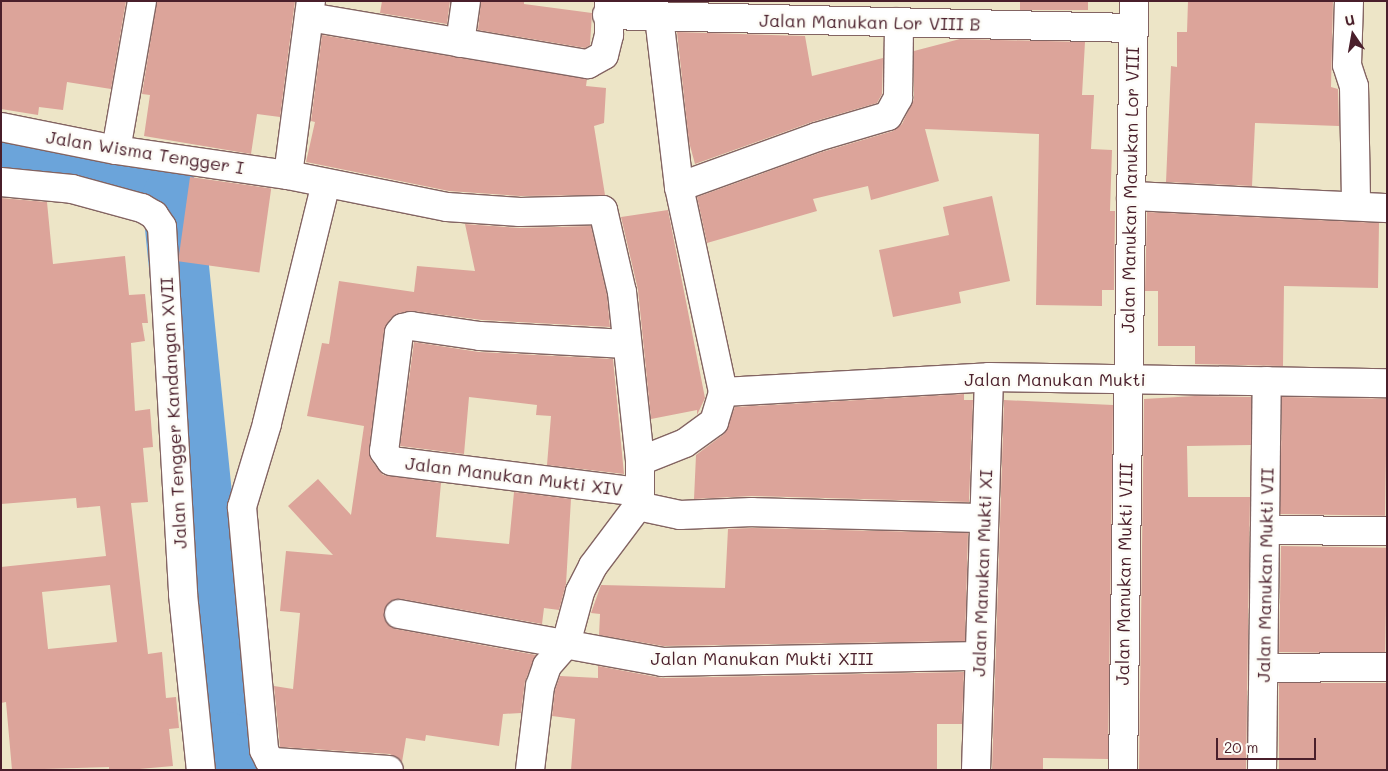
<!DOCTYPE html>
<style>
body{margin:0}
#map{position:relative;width:1388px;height:771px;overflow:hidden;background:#ede5c7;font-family:Mali,sans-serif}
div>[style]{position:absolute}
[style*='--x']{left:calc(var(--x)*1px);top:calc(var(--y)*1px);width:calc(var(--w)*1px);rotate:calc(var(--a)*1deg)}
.river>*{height:60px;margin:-30px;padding:0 30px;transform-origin:30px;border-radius:30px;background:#6ba4da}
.building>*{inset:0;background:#dca49a;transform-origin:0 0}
.roads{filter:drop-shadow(1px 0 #836462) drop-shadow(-1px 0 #836462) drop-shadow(0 1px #836462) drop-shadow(0 -1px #836462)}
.minor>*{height:28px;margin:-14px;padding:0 14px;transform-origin:14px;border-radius:14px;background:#fff}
span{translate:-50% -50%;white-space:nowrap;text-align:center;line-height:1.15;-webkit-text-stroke:5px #fdfcf7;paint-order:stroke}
.street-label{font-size:18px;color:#4a1f2b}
.frame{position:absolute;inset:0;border:2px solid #4a1f2b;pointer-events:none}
.north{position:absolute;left:1328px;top:10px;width:50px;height:50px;-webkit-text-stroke:4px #fdfcf7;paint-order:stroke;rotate:348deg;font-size:14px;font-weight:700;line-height:20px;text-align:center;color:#4a1f2b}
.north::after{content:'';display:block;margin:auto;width:18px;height:22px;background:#4a1f2b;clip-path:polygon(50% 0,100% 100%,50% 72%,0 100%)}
.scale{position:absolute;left:1216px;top:738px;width:100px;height:22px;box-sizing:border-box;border:2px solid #4a1f2b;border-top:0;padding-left:6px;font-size:15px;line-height:18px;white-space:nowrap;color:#4a1f2b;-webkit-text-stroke:4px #fdfcf7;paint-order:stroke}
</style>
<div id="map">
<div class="river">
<div style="--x:1;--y:155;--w:176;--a:14.1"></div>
<div style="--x:172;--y:198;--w:547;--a:84.23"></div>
<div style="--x:227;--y:742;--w:29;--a:76"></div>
</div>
<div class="building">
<div style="clip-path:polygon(1px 1px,126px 1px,111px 89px,67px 82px,63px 110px,39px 107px,38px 115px,1px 109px)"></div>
<div style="clip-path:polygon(157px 1px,295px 1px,280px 117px,257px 114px,251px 154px,144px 136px,150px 95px,142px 94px)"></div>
<div style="clip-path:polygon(382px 1px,450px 1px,447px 24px,380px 13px)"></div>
<div style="clip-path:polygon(481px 1px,524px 1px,524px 4px,592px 13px,590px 45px,585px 48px,478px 30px)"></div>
<div style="left:1020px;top:1px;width:68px;height:9px"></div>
<div style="clip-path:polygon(1188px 1px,1333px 1px,1331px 87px,1338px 89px,1339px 126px,1255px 123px,1252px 186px,1166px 182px,1171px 66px,1177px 67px,1177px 32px,1187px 32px)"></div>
<div style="clip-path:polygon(677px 32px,805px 36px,812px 76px,883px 58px,882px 94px,877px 103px,812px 122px,695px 164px,689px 142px)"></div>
<div style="clip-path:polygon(322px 35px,587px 79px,586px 86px,606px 88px,604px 123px,594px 126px,605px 195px,520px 196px,449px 191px,306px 162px,315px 122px,311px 121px)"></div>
<div style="clip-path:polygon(960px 39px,1085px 42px,1082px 95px,1094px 95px,1091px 149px,1112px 150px,1110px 211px,1115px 211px,1114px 290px,1102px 290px,1102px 306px,1036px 305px,1039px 134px,925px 129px,939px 181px,871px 200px,868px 186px,813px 199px,817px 211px,707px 243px,697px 197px,822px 152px,893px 131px,902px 124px,914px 99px,914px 51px)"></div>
<div style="left:190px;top:177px;width:82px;height:85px;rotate:8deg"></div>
<div style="clip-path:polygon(992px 196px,1010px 281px,959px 292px,961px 303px,893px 317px,879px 250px,949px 235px,943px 207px)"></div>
<div style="clip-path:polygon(evenodd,1px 198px,47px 202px,53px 264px,125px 256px,129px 295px,145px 294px,148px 323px,142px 323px,145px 341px,131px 343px,135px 411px,150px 409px,153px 447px,143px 448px,148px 502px,131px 503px,148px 654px,162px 652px,166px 698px,176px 697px,179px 728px,169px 729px,173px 766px,128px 770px,109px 770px,109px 767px,12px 770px,6px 702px,1px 703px,1px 567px,106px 556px,100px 506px,77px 508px,76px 498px,1px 504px,1px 198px,110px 585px,117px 642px,48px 649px,42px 592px,110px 585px)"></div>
<div style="clip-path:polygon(668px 210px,705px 398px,697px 415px,697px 410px,651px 419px,638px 290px,621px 217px)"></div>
<div style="clip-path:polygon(1147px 212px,1379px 223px,1378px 288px,1284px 286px,1283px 366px,1195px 364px,1195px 346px,1158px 346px,1158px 291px,1145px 291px)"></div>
<div style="clip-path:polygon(465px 224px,520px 228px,591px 226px,607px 295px,610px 327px,482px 320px,413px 311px,399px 313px,391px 318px,384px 331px,369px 450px,371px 460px,383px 475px,441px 483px,436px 537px,509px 544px,514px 492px,571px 499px,566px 584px,559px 610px,544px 608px,542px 624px,402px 599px,393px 600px,384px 611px,385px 620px,396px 629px,536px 655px,525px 681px,521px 713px,503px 714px,499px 746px,426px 735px,425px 741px,406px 738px,402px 762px,390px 754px,280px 747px,274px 686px,293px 689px,300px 613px,280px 611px,286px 551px,333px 555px,288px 506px,318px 479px,351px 515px,364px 426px,307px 416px,322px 343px,329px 344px,339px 281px,414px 292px,417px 266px,475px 271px)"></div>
<div style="clip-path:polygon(414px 342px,479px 352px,613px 359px,624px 474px,547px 465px,551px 416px,536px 415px,537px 405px,469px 397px,464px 454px,400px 446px)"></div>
<div style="clip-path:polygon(964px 394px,964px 400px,973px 400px,969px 502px,752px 496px,694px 499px,696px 455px,724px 434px,735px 407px)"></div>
<div style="clip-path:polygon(1195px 396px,1251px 397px,1251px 445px,1187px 446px,1188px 497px,1250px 497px,1246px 770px,1139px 770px,1144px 399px)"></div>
<div style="left:1282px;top:397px;width:105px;height:117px;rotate:1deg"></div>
<div style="clip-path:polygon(1004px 400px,1113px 405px,1108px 759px,1043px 758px,1043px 770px,992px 770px)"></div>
<div style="clip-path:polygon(752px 528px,968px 533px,965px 641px,663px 646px,599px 635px,600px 614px,591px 613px,601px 585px,725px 588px,728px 529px)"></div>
<div style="left:1281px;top:546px;width:106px;height:106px;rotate:1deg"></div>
<div style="clip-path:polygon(598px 666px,662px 678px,964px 672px,962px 724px,937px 724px,937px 770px,571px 770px,575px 719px,552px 716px,555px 690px,560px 676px,598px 678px)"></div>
<div style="left:1387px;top:683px;width:87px;height:108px;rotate:90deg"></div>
</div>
<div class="roads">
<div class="minor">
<div style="--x:1349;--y:1;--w:64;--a:91.8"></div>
<div style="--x:1347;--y:65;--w:22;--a:72"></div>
<div style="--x:1354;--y:86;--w:120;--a:89"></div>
<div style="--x:607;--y:15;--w:526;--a:1.42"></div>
<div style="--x:309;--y:17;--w:283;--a:9.6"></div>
<div style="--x:588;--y:64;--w:18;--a:-29"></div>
<div style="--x:604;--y:55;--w:21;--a:-76"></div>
<div style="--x:609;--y:35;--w:34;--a:-90"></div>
<div style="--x:460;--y:43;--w:42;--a:-81.9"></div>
<div style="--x:1;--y:127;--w:117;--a:11.3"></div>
<div style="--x:116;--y:150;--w:174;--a:8.3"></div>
<div style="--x:288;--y:175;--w:162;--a:11.4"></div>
<div style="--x:447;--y:207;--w:73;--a:3.9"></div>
<div style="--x:520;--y:212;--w:83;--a:-1.4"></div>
<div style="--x:603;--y:210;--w:84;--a:77"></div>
<div style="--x:622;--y:292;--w:170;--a:83.9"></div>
<div style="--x:640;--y:461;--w:31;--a:90"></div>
<div style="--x:640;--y:492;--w:14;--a:98"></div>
<div style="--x:638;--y:506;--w:75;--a:126.9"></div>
<div style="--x:593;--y:566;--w:29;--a:117"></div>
<div style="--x:580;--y:592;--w:54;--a:105.1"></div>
<div style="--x:566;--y:644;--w:29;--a:131"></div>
<div style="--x:547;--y:666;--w:21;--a:109"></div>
<div style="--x:540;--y:686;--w:85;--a:96.8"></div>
<div style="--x:116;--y:150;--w:151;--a:-80.1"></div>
<div style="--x:288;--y:175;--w:176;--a:-82.5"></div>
<div style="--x:1;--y:182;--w:71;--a:5.6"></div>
<div style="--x:72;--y:189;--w:73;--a:15.2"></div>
<div style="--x:142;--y:208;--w:14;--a:30"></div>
<div style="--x:154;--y:215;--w:14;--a:56"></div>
<div style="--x:162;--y:227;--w:368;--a:86.7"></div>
<div style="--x:183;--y:594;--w:177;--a:84.2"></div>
<div style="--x:326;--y:183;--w:248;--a:103.8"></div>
<div style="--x:267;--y:424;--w:87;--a:106.8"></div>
<div style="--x:242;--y:507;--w:244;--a:84.8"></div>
<div style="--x:264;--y:750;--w:11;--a:63"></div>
<div style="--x:269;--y:760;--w:5;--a:22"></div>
<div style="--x:274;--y:762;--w:115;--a:4"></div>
<div style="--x:679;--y:187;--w:147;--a:-19.9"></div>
<div style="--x:817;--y:137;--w:74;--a:-16.5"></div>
<div style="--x:888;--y:116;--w:21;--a:-61"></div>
<div style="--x:898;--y:98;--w:76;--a:-89.2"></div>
<div style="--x:1131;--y:196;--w:256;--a:2.7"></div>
<div style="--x:626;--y:344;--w:146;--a:-176.9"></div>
<div style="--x:480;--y:336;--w:70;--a:-171.8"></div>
<div style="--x:411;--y:326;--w:8;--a:166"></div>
<div style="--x:403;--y:328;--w:6;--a:129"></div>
<div style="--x:399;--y:333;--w:119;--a:97.2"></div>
<div style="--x:384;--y:451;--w:12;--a:55"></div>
<div style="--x:391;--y:461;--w:251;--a:7.1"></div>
<div style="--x:723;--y:392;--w:266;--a:-3.2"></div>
<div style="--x:989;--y:377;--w:398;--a:0.9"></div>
<div style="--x:640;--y:461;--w:48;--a:-21.8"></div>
<div style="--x:685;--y:443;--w:36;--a:-36"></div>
<div style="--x:714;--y:422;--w:31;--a:-73"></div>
<div style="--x:723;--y:392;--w:210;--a:-102.1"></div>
<div style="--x:679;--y:187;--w:171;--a:-96.7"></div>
<div style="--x:638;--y:506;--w:43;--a:12.1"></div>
<div style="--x:680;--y:515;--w:72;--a:-2.4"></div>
<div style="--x:752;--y:512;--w:232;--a:1.5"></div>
<div style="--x:1265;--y:530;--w:122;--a:0.5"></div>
<div style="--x:399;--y:614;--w:267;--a:10.3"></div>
<div style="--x:662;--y:662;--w:318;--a:-1.1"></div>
<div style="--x:1264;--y:668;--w:123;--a:-0.5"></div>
<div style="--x:976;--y:770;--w:393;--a:-88.1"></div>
<div style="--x:1123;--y:770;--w:769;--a:-89.18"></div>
<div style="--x:1262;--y:770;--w:389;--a:-89.3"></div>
</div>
</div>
<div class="street-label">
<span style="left:870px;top:22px;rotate:1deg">Jalan Manukan Lor VIII B</span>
<span style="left:145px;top:152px;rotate:9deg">Jalan Wisma Tengger I</span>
<span style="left:1130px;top:190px;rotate:-89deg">Jalan Manukan Manukan Lor VIII</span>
<span style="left:1055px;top:379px">Jalan Manukan Mukti</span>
<span style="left:173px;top:413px;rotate:-93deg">Jalan Tengger Kandangan XVII</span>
<span style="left:514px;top:476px;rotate:7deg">Jalan Manukan Mukti XIV</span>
<span style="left:982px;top:573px;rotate:-88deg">Jalan Manukan Mukti XI</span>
<span style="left:1124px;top:574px;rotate:-89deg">Jalan Manukan Mukti VIII</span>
<span style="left:1265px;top:575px;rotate:-89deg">Jalan Manukan Mukti VII</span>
<span style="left:762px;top:658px">Jalan Manukan Mukti XIII</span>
</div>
<div class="frame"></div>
<div class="north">U</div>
<div class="scale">20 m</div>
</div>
